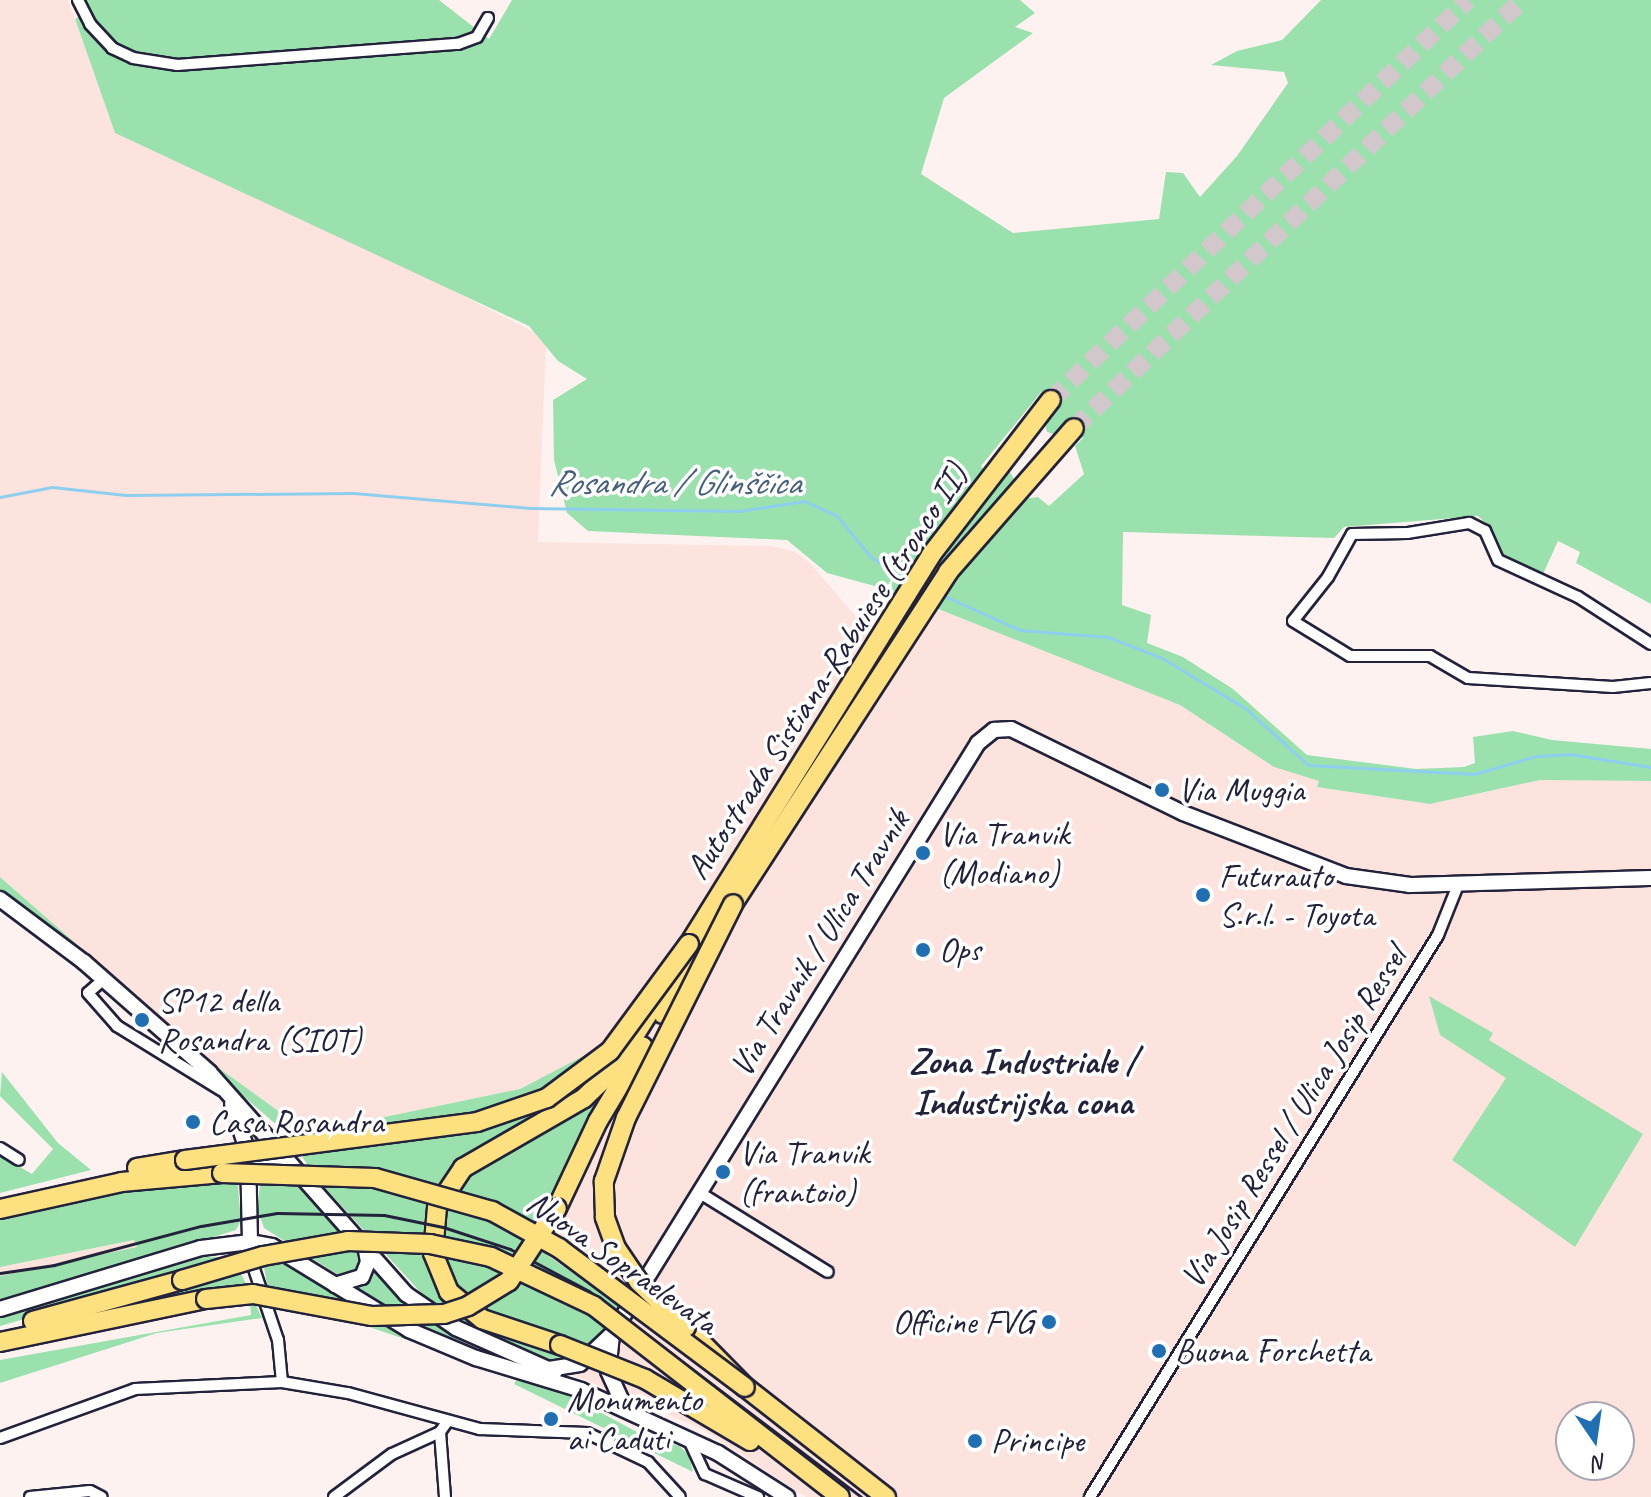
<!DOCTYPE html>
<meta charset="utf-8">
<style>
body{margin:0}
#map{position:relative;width:1651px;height:1497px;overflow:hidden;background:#fef2f0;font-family:Caveat,sans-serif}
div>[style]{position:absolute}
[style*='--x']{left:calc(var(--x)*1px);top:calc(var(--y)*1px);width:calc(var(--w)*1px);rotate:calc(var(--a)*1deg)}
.built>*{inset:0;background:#fde3dd}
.green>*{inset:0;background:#9be1ae}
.stream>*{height:3px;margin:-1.5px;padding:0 1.5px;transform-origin:1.5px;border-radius:1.5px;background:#8ecfef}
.highway-tunnel>*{height:18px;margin-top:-9px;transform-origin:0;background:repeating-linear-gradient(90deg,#d2c8cc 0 18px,transparent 0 27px)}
.roads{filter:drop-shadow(2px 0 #22223b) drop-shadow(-2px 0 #22223b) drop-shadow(0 2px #22223b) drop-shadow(0 -2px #22223b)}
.street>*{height:10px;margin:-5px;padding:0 5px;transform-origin:5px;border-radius:5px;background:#fff}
.secondary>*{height:14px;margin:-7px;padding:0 7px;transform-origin:7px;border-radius:7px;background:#fff}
.highway>*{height:18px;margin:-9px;padding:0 9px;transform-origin:9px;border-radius:9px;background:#fde080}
.rail>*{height:3px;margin:-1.5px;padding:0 1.5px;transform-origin:1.5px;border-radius:1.5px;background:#22223b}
.bridges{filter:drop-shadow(2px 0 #22223b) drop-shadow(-2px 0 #22223b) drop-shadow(0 2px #22223b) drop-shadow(0 -2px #22223b)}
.highway-bridge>*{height:18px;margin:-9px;padding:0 9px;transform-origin:9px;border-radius:9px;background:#fde080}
.dots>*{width:22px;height:22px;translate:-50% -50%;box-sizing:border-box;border:4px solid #fff;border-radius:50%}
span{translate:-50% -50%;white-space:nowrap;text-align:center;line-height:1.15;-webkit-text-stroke:7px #fff;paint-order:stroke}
.street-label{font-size:34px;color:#22223b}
.poi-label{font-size:34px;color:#22223b}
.left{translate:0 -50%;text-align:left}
.right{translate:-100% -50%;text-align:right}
.water-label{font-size:36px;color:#485f7a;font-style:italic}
.neighbourhood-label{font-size:36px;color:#22223b;font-weight:700}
.north{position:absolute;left:1555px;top:1401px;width:80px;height:80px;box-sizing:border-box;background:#fff;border:2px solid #a7a7b1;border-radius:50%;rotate:167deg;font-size:22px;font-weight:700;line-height:32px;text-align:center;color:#22223b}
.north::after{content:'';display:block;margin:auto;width:28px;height:36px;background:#1f6fb2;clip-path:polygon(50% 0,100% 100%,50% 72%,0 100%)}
</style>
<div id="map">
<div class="built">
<div style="clip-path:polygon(evenodd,0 0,68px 0,115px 133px,409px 268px,537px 334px,546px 345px,538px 542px,771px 546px,793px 551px,809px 562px,869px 632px,893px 591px,1180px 705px,1274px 767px,1320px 781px,1317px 787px,1430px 804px,1540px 780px,1651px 781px,1651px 1497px,806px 1497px,702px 1429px,547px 1364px,621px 1307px,547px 1255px,589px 1054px,520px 1089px,322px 1130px,302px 1128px,216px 1066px,0 877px,0 0,1571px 1417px,1619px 1417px,1619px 1465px,1571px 1465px,1571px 1417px)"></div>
<div style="clip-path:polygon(135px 1240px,137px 1248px,104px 1257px,0 1276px,0 1267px)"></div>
</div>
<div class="green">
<div style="clip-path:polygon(evenodd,86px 0,439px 0,489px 39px,512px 0,1020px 0,1035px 13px,1015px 27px,1033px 33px,944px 98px,921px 174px,1013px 233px,1159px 219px,1166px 172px,1183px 173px,1200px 197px,1237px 156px,1288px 83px,1284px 72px,1211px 65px,1237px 51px,1282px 40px,1321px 0,1651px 0,1651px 604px,1576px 563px,1580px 552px,1558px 541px,1543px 574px,1503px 554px,1493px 530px,1478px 516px,1344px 527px,1334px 538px,1123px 532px,1122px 605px,1151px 615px,1147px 643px,1183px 657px,1233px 689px,1307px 755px,1416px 769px,1464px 767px,1475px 763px,1473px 737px,1513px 731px,1552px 740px,1651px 749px,1651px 781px,1540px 780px,1430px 804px,1317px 787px,1319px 781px,1274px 767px,1180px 705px,893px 591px,827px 573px,787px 540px,588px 531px,567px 513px,554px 460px,553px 400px,587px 379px,558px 361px,529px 326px,115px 133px,75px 19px,90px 10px,86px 0,1042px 391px,1057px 409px,1045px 423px,1047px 432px,1058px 435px,1067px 422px,1083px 438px,1075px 446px,1084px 474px,1049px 506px,1038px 497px,1021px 499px,1008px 488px,1015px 480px,1009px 471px,988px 476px,981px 466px,1042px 391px)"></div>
<div style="clip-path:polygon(0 877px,216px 1066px,302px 1128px,322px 1130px,520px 1089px,589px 1053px,624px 1086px,547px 1255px,621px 1307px,607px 1330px,583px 1357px,547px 1364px,455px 1318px,423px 1295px,317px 1179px,287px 1134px,37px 917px,0 892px)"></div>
<div style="clip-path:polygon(1429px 996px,1493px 1033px,1489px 1040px,1643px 1134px,1575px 1247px,1452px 1160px,1506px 1078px,1440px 1035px)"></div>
<div style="clip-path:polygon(2px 1072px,58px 1143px,91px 1170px,0 1193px,0 1155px,32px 1174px,53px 1149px,0 1096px)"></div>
<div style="clip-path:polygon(234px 1145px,241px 1220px,236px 1230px,0 1303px,0 1276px,137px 1247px,134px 1240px,0 1267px,0 1218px,221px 1165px)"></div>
<div style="clip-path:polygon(289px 1174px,361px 1256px,359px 1271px,340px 1276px,264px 1228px,257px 1208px,261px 1179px)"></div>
<div style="clip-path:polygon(260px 1248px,383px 1323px,451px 1355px,346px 1319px,271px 1302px)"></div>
<div style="clip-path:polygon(207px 1256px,226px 1258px,238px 1267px,262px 1318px,157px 1333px,0 1383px,0 1360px,251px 1315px,250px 1301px,97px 1315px,180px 1274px,0 1326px,0 1316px)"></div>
<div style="clip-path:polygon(372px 1268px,435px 1322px,514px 1363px,389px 1312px,351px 1288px)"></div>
<div style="clip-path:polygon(516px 1380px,560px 1391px,639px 1433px,679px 1446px,689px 1455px,693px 1472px,514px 1384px)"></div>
</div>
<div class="stream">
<div style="--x:0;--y:497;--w:53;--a:-10.9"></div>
<div style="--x:52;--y:487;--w:74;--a:6.2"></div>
<div style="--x:126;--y:495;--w:227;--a:-0.5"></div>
<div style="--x:353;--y:493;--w:178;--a:4.8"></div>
<div style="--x:530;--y:508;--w:210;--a:0.8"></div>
<div style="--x:740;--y:511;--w:65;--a:-8.9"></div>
<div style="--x:804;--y:501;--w:35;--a:24"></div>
<div style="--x:836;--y:515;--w:55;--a:50.2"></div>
<div style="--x:871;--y:557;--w:45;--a:34"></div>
<div style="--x:942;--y:595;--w:85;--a:24.2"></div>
<div style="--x:1020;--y:630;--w:88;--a:4.5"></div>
<div style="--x:1108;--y:637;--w:58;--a:21.3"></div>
<div style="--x:1162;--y:658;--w:97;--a:31.1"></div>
<div style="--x:1245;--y:708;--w:85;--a:42.1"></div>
<div style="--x:1308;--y:765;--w:166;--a:3.1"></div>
<div style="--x:1474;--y:774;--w:65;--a:-16.2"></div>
<div style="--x:1536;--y:756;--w:33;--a:-3"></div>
<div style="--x:1569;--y:754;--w:83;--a:9"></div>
</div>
<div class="highway-tunnel">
<div style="--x:1051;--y:400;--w:578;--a:-43.81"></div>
<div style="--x:1074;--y:428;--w:620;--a:-43.69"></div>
</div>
<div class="roads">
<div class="street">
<div style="--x:78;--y:0;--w:27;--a:63"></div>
<div style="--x:90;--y:24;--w:33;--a:47"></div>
<div style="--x:112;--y:48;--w:23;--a:25"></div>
<div style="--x:133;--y:58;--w:45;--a:9"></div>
<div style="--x:177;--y:65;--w:282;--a:-4.3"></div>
<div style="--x:458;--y:44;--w:20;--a:-20"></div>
<div style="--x:477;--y:37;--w:22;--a:-60"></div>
<div style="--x:1651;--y:644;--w:87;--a:-147.2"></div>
<div style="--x:1578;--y:597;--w:88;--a:-155.2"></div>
<div style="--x:1498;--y:560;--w:32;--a:-114"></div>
<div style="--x:1485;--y:531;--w:18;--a:-153"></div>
<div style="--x:1469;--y:523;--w:63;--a:170.8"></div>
<div style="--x:1407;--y:533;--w:55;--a:179"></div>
<div style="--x:1352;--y:534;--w:49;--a:119.2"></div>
<div style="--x:1328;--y:577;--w:56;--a:128.5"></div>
<div style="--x:1293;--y:621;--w:67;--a:31.6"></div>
<div style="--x:1350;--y:656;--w:80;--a:0"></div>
<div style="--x:1430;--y:656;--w:44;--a:30.1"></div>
<div style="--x:1468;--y:678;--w:145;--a:3.6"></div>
<div style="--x:1613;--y:687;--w:38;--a:-6"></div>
<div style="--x:104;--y:979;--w:21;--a:139"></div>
<div style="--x:88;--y:993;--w:44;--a:48.7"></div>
<div style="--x:117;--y:1026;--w:122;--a:31.6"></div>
<div style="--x:0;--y:1148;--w:22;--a:32"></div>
<div style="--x:700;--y:1193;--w:150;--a:31.7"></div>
<div style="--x:250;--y:1257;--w:88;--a:71.4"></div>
<div style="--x:278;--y:1340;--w:42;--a:84.6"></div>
<div style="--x:282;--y:1382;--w:67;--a:9.5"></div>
<div style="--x:348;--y:1393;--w:137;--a:15.3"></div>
<div style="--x:480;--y:1429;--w:107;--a:2.1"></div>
<div style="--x:587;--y:1433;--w:68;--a:25.4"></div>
<div style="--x:648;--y:1462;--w:47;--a:47.6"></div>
<div style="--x:440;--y:1432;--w:65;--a:85.6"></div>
<div style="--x:0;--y:1438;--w:144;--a:-19.9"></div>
<div style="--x:135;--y:1389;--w:147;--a:-2.7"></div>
<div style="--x:688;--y:1438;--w:40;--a:65"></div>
<div style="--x:705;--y:1474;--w:58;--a:23.5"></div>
<div style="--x:30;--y:1497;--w:60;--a:-5.7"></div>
<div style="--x:90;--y:1491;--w:13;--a:27"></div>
<div style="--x:334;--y:1497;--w:72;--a:-36.6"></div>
<div style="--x:392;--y:1454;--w:53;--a:-24.6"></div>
<div style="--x:440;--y:1432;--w:12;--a:-55"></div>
<div style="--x:1090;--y:1497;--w:661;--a:-58.23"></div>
<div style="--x:1438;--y:935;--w:54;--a:-68.2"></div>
</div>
<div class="secondary">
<div style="--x:0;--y:899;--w:105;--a:36.9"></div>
<div style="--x:84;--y:962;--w:167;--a:41.3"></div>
<div style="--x:209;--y:1072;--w:297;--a:48.4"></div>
<div style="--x:406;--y:1294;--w:60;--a:34.2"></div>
<div style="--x:456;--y:1328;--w:108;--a:24"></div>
<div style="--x:232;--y:1104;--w:52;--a:71.9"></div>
<div style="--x:248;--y:1153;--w:89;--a:88.7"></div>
<div style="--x:249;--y:1176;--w:19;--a:-43"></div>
<div style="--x:263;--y:1163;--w:25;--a:-2"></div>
<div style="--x:335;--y:1285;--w:28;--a:-17"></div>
<div style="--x:362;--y:1277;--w:16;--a:-68"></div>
<div style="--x:368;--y:1262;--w:11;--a:-100"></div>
<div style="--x:0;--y:1309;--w:210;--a:-16.9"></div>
<div style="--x:201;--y:1248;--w:49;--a:-7"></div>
<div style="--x:250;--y:1242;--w:22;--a:10"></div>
<div style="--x:272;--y:1246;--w:161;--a:31.5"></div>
<div style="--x:409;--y:1330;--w:73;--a:22.7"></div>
<div style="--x:476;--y:1358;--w:110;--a:16.9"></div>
<div style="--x:581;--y:1390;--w:151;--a:24.7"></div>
<div style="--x:718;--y:1453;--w:82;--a:32.5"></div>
<div style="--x:612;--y:1335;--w:36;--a:96"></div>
<div style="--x:608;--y:1371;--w:43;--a:65.2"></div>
<div style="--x:549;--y:1369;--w:31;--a:-9"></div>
<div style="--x:580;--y:1364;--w:44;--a:-43.2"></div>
<div style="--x:612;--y:1334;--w:695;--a:-58.23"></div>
<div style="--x:978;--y:743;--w:21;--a:-39"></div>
<div style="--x:994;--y:730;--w:17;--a:-3"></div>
<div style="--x:1011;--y:729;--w:191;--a:26"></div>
<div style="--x:1183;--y:813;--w:175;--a:21.1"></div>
<div style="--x:1346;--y:876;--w:65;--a:8"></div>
<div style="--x:1410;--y:885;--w:241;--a:-1.7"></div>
</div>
<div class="highway">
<div style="--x:725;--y:916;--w:410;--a:-57"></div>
<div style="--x:948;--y:572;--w:191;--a:-48.8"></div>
<div style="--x:681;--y:957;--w:473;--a:-58.1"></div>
<div style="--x:931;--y:555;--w:196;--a:-52.3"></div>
<div style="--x:663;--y:1014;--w:70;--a:-58.3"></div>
<div style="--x:137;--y:1168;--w:49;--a:-9.5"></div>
<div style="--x:557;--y:1208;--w:96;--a:-64.8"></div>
<div style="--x:598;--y:1121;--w:87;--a:-59"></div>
<div style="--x:0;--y:1209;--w:125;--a:-12.5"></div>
<div style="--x:122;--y:1182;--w:100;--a:-5.1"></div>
<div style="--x:33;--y:1321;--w:155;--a:-15.4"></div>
<div style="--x:686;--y:1327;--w:84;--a:45.5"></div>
<div style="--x:745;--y:1387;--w:179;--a:38"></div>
<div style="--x:0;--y:1342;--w:210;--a:-11.8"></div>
<div style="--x:560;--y:1345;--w:82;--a:-161.6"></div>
<div style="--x:482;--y:1319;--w:43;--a:-140.7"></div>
<div style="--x:449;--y:1292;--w:42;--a:-112.3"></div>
<div style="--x:433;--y:1253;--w:46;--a:-85"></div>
<div style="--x:437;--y:1207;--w:47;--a:-56.3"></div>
<div style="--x:463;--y:1168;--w:140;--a:-30"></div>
<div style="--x:584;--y:1098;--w:39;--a:-44"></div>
<div style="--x:612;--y:1071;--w:96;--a:-57.8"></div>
</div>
</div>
<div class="rail">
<div style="--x:0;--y:1273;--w:55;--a:-8.4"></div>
<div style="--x:54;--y:1265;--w:152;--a:-14.9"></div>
<div style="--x:201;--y:1226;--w:77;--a:-9.7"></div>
<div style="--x:277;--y:1213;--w:107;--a:1.1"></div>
<div style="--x:384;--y:1215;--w:60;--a:11.5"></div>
<div style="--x:443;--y:1227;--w:71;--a:18.2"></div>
<div style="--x:510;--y:1249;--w:89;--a:28"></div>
<div style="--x:589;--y:1291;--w:341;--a:37.1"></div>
</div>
<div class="bridges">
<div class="highway-bridge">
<div style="--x:185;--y:1160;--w:294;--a:-7.4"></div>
<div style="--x:477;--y:1122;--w:74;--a:-18.9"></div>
<div style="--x:547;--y:1098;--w:79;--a:-36.7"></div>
<div style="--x:610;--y:1051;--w:133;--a:-53.6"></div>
<div style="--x:222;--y:1173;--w:153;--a:1.9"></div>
<div style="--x:375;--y:1178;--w:122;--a:15.8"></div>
<div style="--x:492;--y:1211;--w:77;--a:28.9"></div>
<div style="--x:559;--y:1248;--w:232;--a:36.8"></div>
<div style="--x:182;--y:1280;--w:84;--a:-16.5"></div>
<div style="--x:263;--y:1256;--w:86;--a:-10"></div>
<div style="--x:348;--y:1241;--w:82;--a:2.1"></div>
<div style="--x:430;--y:1244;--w:62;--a:12"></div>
<div style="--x:491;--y:1257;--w:114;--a:25.4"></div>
<div style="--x:594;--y:1306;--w:311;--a:37.8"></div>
<div style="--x:206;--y:1299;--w:47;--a:-6.1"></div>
<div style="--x:253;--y:1294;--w:121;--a:10.5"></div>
<div style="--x:372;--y:1316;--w:72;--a:-1.6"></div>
<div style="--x:444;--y:1314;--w:25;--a:-18"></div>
<div style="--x:468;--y:1306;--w:48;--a:-31.4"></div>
<div style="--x:509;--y:1281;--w:87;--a:-56.7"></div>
<div style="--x:686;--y:1327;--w:65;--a:-136.2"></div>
<div style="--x:639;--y:1282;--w:41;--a:-124.1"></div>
<div style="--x:616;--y:1248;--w:33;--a:-110"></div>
<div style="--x:605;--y:1217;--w:36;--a:-92"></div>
<div style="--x:604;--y:1181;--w:67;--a:-70.8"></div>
<div style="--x:626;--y:1118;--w:239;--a:-63.4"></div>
<div style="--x:560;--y:1345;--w:92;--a:21.8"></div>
<div style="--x:645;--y:1379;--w:122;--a:30.6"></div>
</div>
</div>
<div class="dots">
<div style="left:1162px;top:790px;background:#1f6fb2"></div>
<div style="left:923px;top:853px;background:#1f6fb2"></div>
<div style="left:1203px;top:895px;background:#1f6fb2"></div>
<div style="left:923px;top:950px;background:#1f6fb2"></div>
<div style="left:142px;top:1020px;background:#1f6fb2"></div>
<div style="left:193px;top:1122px;background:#1f6fb2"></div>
<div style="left:723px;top:1172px;background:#1f6fb2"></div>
<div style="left:1049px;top:1322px;background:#1f6fb2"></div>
<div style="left:1159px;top:1351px;background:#1f6fb2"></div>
<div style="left:551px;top:1419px;background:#1f6fb2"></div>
<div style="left:975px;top:1441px;background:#1f6fb2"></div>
</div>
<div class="street-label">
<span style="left:826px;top:671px;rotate:-57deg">Autostrada Sistiana-Rabuiese (tronco II)</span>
<span style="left:819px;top:943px;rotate:-58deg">Via Travnik / Ulica Travnik</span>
<span style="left:1293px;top:1117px;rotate:-58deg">Via Josip Ressel / Ulica Josip Ressel</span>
<span style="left:623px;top:1262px;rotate:35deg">Nuova Sopraelevata</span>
</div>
<div class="poi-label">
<span class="left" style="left:1178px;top:790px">Via Muggia</span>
<span class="left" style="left:939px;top:853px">Via Tranvik<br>(Modiano)</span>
<span class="left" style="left:1219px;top:895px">Futurauto<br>S.r.l. - Toyota</span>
<span class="left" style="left:939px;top:950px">Ops</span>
<span class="left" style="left:158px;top:1020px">SP12 della<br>Rosandra (SIOT)</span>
<span class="left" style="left:209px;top:1122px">Casa Rosandra</span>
<span class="left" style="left:739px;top:1172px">Via Tranvik<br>(frantoio)</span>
<span class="right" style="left:1033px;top:1322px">Officine FVG</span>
<span class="left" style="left:1175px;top:1351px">Buona Forchetta</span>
<span class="left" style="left:567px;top:1419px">Monumento<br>ai Caduti</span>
<span class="left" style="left:991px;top:1441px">Principe</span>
</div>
<div class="water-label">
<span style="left:674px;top:483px">Rosandra / Glinščica</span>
</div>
<div class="neighbourhood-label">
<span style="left:1023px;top:1082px">Zona Industriale /<br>Industrijska cona</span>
</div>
<div class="north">N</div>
</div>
